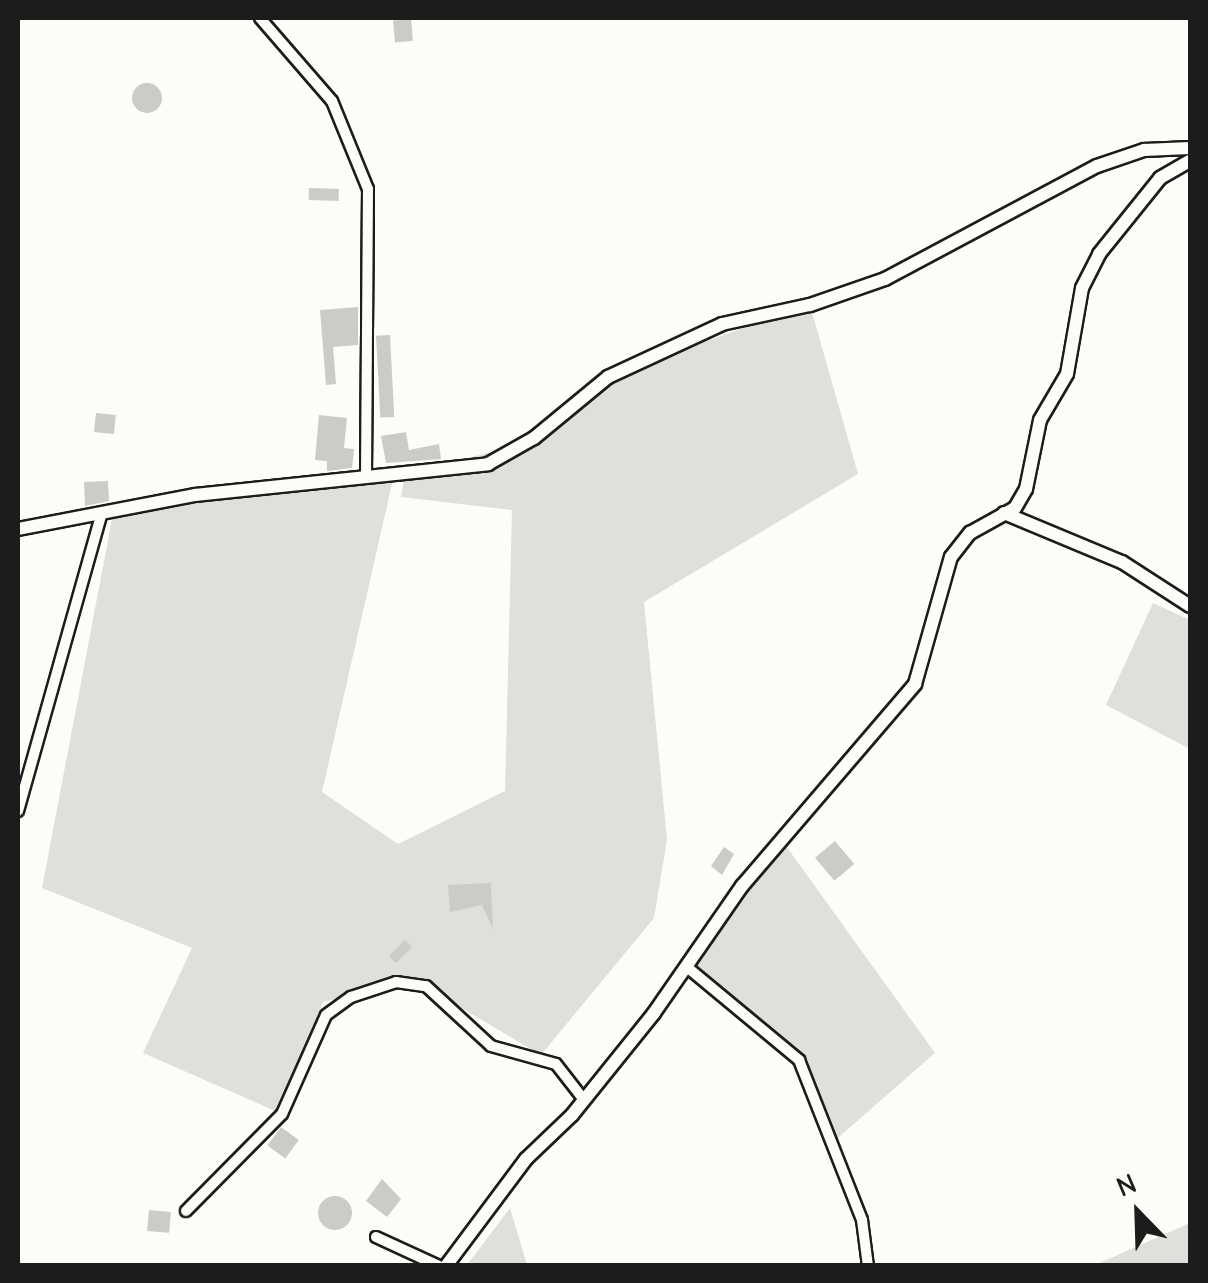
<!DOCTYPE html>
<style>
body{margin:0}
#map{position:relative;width:1208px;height:1283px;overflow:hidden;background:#fdfcf7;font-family:"Comic Neue",sans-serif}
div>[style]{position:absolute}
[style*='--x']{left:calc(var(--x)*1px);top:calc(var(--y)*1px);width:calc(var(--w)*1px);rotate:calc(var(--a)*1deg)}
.green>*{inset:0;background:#e0dfdb}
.building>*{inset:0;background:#cccbc8;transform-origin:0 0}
.round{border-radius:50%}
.roads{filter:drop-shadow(2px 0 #1c1c1c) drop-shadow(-2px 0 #1c1c1c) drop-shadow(0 2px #1c1c1c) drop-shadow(0 -2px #1c1c1c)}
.minor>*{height:10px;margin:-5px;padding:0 5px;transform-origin:5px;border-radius:5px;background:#fdfcf7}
.tertiary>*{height:12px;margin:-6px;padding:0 6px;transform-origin:6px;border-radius:6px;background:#fdfcf7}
span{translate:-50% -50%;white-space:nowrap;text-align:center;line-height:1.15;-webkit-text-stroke:10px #fdfcf7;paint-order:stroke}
.frame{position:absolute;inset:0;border:20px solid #1c1c1c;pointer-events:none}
.north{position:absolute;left:1088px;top:1163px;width:100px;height:100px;-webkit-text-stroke:8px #fdfcf7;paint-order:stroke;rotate:337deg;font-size:28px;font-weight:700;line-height:40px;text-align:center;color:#1c1c1c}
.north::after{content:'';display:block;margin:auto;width:35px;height:45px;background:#1c1c1c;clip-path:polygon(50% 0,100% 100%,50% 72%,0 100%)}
</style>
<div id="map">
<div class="green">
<div style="clip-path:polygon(810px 305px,858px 474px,644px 602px,667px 840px,654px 918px,541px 1055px,416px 981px,323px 1002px,282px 1114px,143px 1053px,192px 948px,42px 888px,113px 514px,394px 475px,322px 792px,398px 844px,505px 791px,512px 510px,401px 497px,405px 474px,523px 444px,637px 365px)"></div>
<div style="clip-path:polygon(1153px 603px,1190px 620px,1190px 749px,1106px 705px)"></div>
<div style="clip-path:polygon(781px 839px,935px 1053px,831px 1144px,799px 1060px,687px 967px)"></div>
<div style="clip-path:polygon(510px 1208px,527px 1265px,467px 1265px)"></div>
<div style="clip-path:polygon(1190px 1223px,1190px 1265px,1095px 1265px)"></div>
</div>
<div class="building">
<div style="left:411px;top:19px;width:22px;height:18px;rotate:85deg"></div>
<div class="round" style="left:132px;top:83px;width:30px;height:30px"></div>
<div style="left:309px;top:188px;width:30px;height:12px;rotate:2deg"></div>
<div style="clip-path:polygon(358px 307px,358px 345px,333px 347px,336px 384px,326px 385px,320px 310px)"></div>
<div style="left:390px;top:335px;width:82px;height:14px;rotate:87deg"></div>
<div style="left:96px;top:413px;width:20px;height:19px;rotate:6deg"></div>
<div style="clip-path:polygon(319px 415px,347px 418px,344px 448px,354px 449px,352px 468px,327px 471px,327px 461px,315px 460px)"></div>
<div style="clip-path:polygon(406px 432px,409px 450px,439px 444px,441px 459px,386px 463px,381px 436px)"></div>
<div style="clip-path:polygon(108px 481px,109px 501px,85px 506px,84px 482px)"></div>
<div style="left:835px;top:841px;width:30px;height:26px;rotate:50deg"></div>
<div style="clip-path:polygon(724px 847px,734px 854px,722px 875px,711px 866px)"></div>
<div style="clip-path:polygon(491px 883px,493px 929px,482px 905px,450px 912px,448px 885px)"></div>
<div style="left:405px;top:940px;width:10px;height:23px;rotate:45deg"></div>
<div style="left:281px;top:1127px;width:22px;height:23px;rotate:36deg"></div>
<div style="clip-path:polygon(382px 1179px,401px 1199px,387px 1217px,366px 1201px)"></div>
<div class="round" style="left:318px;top:1196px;width:34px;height:34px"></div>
<div style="left:149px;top:1210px;width:22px;height:21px;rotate:5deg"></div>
</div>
<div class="roads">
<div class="minor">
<div style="--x:260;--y:18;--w:110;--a:49.1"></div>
<div style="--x:332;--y:101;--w:95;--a:67.8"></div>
<div style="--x:368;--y:189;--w:288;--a:90.4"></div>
<div style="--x:18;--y:811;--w:306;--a:-74.3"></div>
<div style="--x:687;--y:967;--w:146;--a:39.7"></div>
<div style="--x:799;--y:1060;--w:172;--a:68.5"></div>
<div style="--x:862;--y:1220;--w:46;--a:82.6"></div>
<div style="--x:186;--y:1211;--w:136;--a:-45.3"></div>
<div style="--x:282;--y:1114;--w:108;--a:-66"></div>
<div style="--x:326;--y:1015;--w:31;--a:-36"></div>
<div style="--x:351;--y:997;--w:47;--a:-18.4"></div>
<div style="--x:396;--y:982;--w:30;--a:8"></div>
<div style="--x:426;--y:986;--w:88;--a:42.7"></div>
<div style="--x:491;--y:1046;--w:67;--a:15.5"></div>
<div style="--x:556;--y:1064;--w:46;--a:52.1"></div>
<div style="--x:376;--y:1237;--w:69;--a:24.7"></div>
</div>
<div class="tertiary">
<div style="--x:1004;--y:513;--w:128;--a:22.6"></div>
<div style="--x:1122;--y:562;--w:81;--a:32.9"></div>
<div style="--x:18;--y:529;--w:180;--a:-10.9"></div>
<div style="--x:195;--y:495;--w:295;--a:-6"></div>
<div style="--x:488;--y:464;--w:53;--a:-29.5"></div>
<div style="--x:534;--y:438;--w:96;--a:-39.5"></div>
<div style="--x:608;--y:377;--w:126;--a:-24.9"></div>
<div style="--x:722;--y:324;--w:90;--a:-12.2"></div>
<div style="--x:810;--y:305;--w:79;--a:-19.1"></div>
<div style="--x:885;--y:279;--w:240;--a:-28.1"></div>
<div style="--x:1097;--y:166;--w:50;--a:-18.8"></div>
<div style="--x:1144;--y:150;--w:46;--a:-2.5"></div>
<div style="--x:446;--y:1266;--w:134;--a:-53.2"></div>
<div style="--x:526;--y:1159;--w:64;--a:-43.7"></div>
<div style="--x:572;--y:1115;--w:131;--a:-51.2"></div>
<div style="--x:654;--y:1013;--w:155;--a:-55.3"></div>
<div style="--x:742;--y:886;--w:266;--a:-49.4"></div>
<div style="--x:915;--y:684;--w:132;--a:-74.2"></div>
<div style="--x:951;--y:557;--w:31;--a:-52"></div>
<div style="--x:970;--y:533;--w:51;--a:-29.1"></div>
<div style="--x:1015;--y:508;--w:22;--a:-60"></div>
<div style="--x:1026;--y:489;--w:70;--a:-78.5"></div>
<div style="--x:1040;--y:420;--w:53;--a:-59.6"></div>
<div style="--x:1067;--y:374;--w:87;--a:-80.1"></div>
<div style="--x:1082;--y:288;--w:38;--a:-63"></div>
<div style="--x:1099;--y:254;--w:97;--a:-51.2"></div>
<div style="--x:1160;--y:178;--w:34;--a:-30"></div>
</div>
</div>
<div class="frame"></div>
<div class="north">N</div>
</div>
